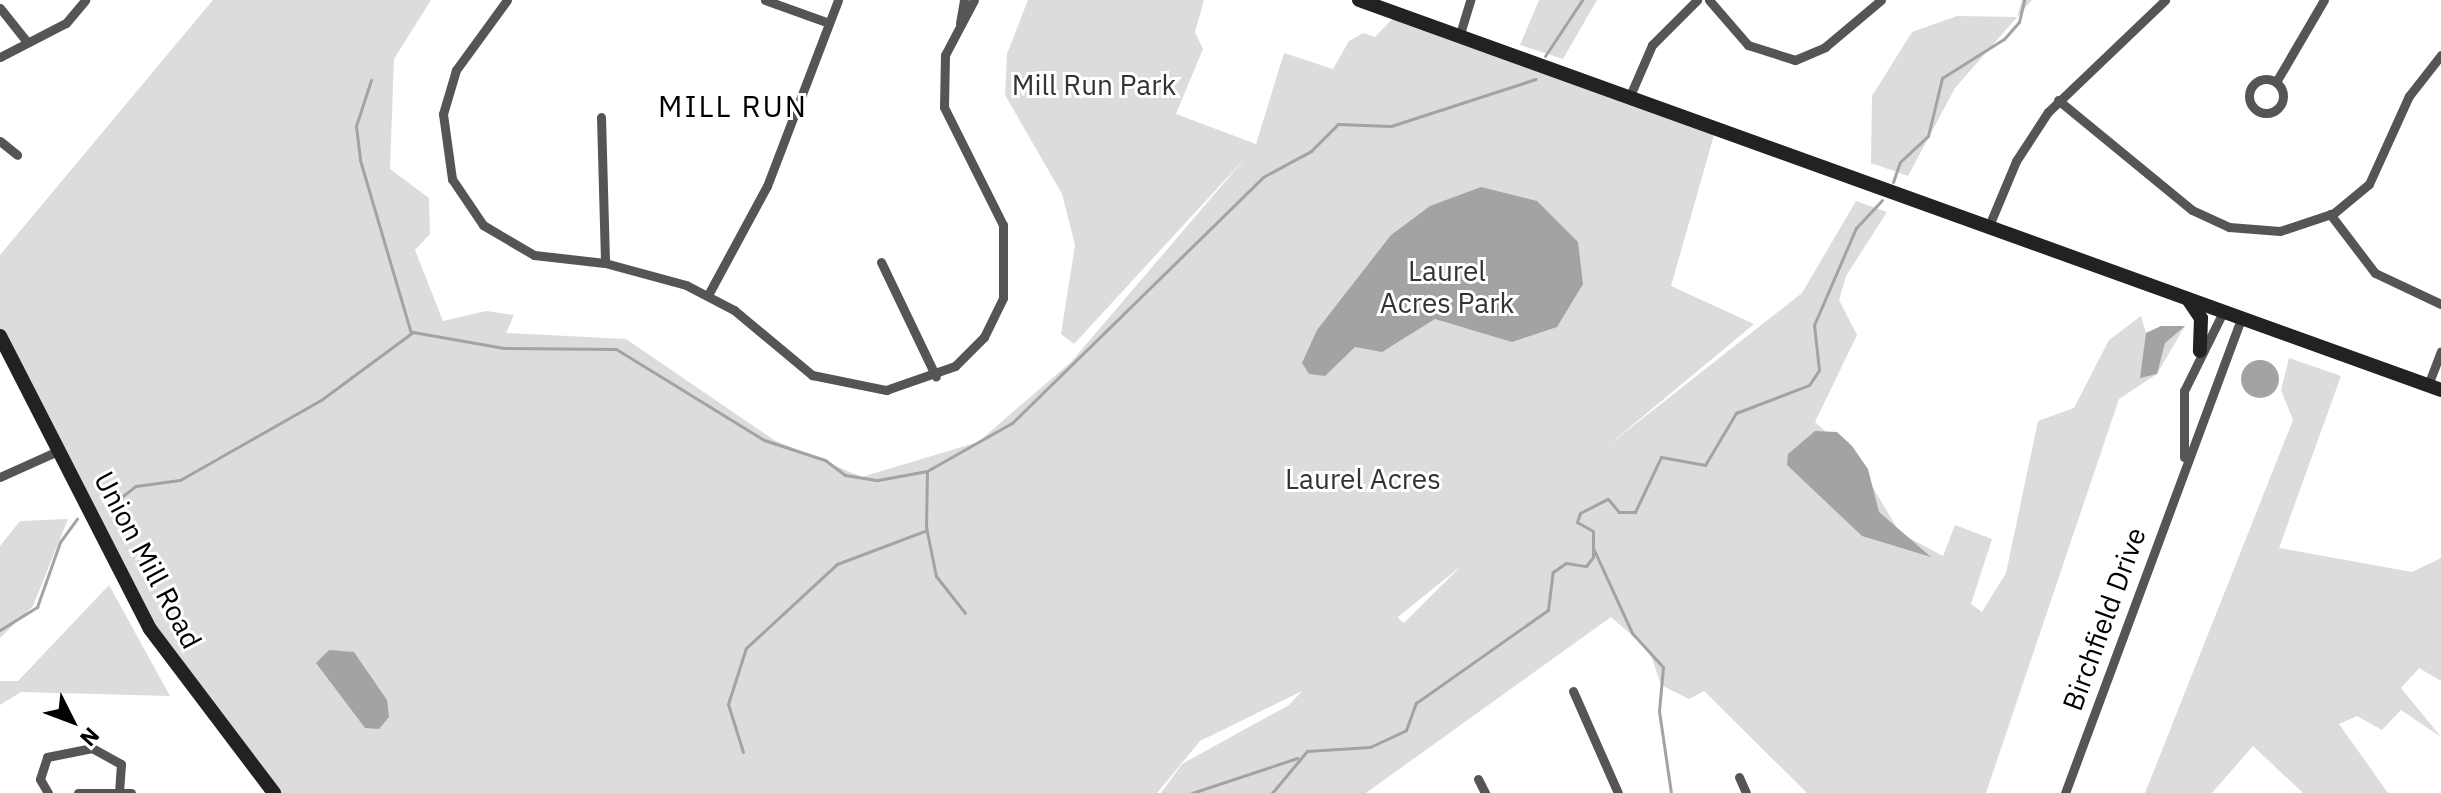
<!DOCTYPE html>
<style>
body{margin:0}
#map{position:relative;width:2441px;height:793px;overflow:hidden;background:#fff;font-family:"IBM Plex Sans",sans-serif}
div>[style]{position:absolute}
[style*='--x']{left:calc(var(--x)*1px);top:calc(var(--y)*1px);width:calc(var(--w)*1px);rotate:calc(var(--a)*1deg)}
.green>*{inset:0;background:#dcdcdc}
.water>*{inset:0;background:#a3a3a3}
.round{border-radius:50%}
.stream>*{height:3px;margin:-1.5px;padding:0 1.5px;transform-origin:1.5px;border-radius:1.5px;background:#a3a3a3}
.street>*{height:9px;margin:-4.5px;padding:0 4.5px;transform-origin:4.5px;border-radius:4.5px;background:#555}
.street>.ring{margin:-4.5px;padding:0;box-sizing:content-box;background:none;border:9px solid #555;border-radius:50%}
.secondary>*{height:14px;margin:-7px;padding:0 7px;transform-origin:7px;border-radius:7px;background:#222}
span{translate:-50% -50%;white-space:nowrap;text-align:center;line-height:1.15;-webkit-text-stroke:6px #fff;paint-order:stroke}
.park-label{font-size:28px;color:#333}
.street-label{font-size:28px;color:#000}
.neighbourhood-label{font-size:30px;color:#000;letter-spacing:2px}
.north{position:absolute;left:32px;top:681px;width:80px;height:80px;-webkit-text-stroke:6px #fff;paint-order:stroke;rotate:132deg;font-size:22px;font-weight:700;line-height:32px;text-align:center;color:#000}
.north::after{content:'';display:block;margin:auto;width:28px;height:36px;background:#000;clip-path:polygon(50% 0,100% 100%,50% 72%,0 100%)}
</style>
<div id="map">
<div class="green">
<div style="clip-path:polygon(evenodd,213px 0,431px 0,394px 59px,390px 169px,429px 198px,430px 234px,415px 250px,443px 321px,486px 311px,514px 315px,506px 333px,626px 339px,774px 440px,862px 477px,978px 442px,1071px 362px,1247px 156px,1074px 344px,1061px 334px,1075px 245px,1062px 194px,1005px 95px,1007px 54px,1028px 0,1204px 0,1195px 32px,1203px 49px,1176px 114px,1256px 144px,1284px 53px,1333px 69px,1349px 41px,1363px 33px,1375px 37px,1397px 14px,1716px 128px,1671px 286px,1754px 324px,1605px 448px,1802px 293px,1856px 201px,1887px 212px,1846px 276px,1839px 300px,1857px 335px,1815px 422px,1856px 459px,1900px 533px,1943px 556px,1955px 525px,1992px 539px,1971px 604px,1982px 612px,2006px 573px,2038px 421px,2074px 408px,2109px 340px,2141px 316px,2146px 333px,2185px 326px,2157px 374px,2119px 399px,1986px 793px,1807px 793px,1704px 691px,1689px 699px,1661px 685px,1649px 650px,1611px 617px,1366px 793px,1161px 793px,1182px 764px,1289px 705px,1302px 691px,1200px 741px,1157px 793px,276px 793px,189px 689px,0 336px,0 255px,213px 0,1461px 566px,1404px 623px,1398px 618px,1398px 617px,1461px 566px)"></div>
<div style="clip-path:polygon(1539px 0,1597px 0,1563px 59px,1520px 45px)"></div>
<div style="clip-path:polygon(2022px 0,2032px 0,1955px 88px,1908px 176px,1871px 163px,1872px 96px,1912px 32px,1957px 16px,2017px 17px)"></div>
<div style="clip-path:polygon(2289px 358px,2341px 376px,2279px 548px,2412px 572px,2441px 558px,2441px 681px,2419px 668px,2401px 688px,2441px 737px,2401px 710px,2382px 730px,2357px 716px,2339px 724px,2388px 793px,2303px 793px,2253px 746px,2212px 793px,2145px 793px,2293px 420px,2281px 390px)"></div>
<div style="clip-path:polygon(68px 519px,33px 606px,0 638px,0 546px,20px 521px)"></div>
<div style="clip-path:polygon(109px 585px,170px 696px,21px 692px,0 705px,0 681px,18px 681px)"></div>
</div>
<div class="water">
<div style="clip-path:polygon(1481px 187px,1537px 201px,1578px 242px,1583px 284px,1557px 327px,1512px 342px,1435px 319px,1382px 352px,1355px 347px,1325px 376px,1309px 374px,1302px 363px,1317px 330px,1391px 235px,1430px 206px)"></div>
<div style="clip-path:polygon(2161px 326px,2185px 326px,2165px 343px,2157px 374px,2140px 378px,2146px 333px)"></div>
<div class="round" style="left:2241px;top:360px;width:38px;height:38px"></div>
<div style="clip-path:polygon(1815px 431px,1837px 432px,1852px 446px,1868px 469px,1879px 512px,1931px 557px,1862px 536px,1787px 465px,1788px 454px)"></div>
<div style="clip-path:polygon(329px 650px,354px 652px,387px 700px,389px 717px,379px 729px,365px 728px,316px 663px)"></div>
</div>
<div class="stream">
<div style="--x:1545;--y:56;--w:67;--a:-56.5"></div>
<div style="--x:371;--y:80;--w:48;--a:108.1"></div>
<div style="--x:356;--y:126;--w:34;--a:83"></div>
<div style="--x:360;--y:160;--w:180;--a:73.6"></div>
<div style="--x:1893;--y:182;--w:21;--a:-71"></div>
<div style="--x:1900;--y:162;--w:38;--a:-43"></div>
<div style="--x:1928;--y:136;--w:60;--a:-76.4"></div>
<div style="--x:1942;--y:78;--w:73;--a:-32.2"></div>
<div style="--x:2004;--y:39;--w:23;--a:-49"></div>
<div style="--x:2019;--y:22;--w:23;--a:-77"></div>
<div style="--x:927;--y:471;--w:56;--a:91"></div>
<div style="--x:926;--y:527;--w:50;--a:78.5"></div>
<div style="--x:936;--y:576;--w:47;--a:51.9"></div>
<div style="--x:110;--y:506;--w:33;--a:-38"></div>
<div style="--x:136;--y:486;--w:44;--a:-7.8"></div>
<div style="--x:180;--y:480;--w:162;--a:-29.6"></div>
<div style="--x:321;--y:400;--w:114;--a:-36.5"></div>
<div style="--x:413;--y:332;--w:92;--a:10"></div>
<div style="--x:504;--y:348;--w:112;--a:0.5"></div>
<div style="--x:616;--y:349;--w:174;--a:31.6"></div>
<div style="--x:764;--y:440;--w:64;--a:18.2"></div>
<div style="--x:825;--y:460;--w:25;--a:37"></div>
<div style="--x:845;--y:475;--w:33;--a:9"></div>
<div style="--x:878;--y:480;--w:50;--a:-10.4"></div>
<div style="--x:927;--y:471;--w:98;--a:-29.5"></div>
<div style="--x:1012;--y:423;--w:351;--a:-44.4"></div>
<div style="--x:1263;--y:177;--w:55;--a:-28.4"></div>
<div style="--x:1311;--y:151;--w:38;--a:-45"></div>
<div style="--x:1338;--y:124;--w:53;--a:2.2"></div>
<div style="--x:1391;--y:126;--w:152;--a:-18"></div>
<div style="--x:1594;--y:550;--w:91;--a:65.4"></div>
<div style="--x:1632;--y:633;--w:46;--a:47.6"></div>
<div style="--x:1663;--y:667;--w:44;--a:95.2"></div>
<div style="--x:1659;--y:711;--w:83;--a:81.7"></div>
<div style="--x:0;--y:630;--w:44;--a:-31.9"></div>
<div style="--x:37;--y:607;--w:69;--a:-70.5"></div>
<div style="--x:60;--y:542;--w:29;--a:-54"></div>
<div style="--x:743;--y:752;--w:50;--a:-107.4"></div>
<div style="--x:728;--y:704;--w:59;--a:-72.2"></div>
<div style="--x:746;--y:648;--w:124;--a:-42.7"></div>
<div style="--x:837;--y:564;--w:96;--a:-20.7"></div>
<div style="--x:1192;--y:793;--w:111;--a:-18.4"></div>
<div style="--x:1272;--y:793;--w:55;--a:-50.2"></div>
<div style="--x:1307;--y:751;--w:63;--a:-3.6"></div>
<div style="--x:1370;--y:747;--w:40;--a:-25"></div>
<div style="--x:1406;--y:730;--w:29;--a:-70"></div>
<div style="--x:1416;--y:703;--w:161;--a:-35.2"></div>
<div style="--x:1548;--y:610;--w:38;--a:-83"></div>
<div style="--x:1553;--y:572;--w:16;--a:-35"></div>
<div style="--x:1566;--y:563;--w:20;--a:9"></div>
<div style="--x:1586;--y:566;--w:11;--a:-52"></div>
<div style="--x:1593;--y:557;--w:26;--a:-90"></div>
<div style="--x:1593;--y:531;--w:18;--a:-151"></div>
<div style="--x:1577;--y:522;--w:9;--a:-72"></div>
<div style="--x:1580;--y:513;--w:31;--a:-27"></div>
<div style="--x:1608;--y:499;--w:17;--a:50"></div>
<div style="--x:1619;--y:512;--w:16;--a:0"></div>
<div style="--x:1635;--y:512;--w:61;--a:-64.7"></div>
<div style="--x:1661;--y:457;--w:45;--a:10.3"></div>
<div style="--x:1705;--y:465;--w:61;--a:-59.2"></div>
<div style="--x:1736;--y:413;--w:78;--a:-21"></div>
<div style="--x:1809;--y:385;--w:18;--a:-56"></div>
<div style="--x:1819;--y:370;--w:45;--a:-96.3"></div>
<div style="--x:1814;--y:325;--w:106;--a:-66.6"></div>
<div style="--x:1856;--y:228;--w:38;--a:-47"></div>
</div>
<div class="street">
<div style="--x:507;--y:0;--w:87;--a:126.1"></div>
<div style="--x:456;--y:70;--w:46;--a:106.5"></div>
<div style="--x:443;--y:114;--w:66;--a:82.1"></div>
<div style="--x:452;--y:179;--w:55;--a:56"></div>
<div style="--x:483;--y:225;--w:59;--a:30.5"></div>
<div style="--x:534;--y:255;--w:71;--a:6.4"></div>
<div style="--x:605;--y:263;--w:84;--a:15.2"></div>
<div style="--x:686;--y:285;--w:54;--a:27.5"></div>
<div style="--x:734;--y:310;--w:102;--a:39.8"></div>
<div style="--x:812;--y:375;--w:76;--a:11.5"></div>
<div style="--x:886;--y:390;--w:73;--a:-19.2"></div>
<div style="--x:955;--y:366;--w:41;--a:-45"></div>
<div style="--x:984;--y:337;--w:43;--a:-64"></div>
<div style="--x:1003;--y:298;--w:73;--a:-90"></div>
<div style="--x:1003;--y:225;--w:132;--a:-116.6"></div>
<div style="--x:944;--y:107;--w:52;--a:-88.9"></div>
<div style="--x:945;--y:55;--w:62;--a:-62.2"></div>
<div style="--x:765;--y:0;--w:68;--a:19.8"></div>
<div style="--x:1709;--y:0;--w:60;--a:49.1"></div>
<div style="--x:1748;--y:45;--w:49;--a:17.7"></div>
<div style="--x:1795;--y:60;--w:33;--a:-23"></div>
<div style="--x:1825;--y:47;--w:73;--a:-40"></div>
<div style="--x:0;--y:8;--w:43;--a:51.5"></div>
<div style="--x:960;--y:23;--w:23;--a:-80"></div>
<div style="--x:1459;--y:37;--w:39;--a:-73"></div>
<div style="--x:0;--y:57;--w:74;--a:-27.3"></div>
<div style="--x:66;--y:23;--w:30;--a:-50"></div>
<div class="ring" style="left:2249px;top:79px;width:25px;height:25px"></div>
<div style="--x:2276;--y:82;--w:95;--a:-59.7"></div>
<div style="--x:1629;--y:98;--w:58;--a:-66.5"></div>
<div style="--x:1652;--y:45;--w:64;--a:-45"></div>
<div style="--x:2058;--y:100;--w:173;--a:39.4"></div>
<div style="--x:2192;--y:210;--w:41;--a:24.7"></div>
<div style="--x:2229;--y:227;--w:51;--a:4.5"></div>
<div style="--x:2280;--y:231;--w:57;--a:-18.4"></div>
<div style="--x:2334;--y:213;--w:45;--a:-39.6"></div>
<div style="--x:2369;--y:184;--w:97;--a:-65.6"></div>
<div style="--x:2409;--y:96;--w:52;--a:-52"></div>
<div style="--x:601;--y:117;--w:146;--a:88.4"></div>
<div style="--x:0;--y:141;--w:22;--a:39"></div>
<div style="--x:2330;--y:214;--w:74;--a:52.7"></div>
<div style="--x:2375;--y:273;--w:73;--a:25.2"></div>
<div style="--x:1988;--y:228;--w:73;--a:-67.3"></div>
<div style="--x:2016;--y:161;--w:59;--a:-56.9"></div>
<div style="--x:2048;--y:112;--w:162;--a:-43.7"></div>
<div style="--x:881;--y:262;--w:127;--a:64.4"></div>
<div style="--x:708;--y:295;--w:124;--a:-61.6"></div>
<div style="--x:767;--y:186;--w:199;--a:-69.1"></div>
<div style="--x:2428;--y:385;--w:36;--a:-69"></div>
<div style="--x:2184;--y:457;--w:66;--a:-90"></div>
<div style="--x:2184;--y:391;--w:88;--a:-63.7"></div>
<div style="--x:0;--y:477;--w:66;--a:-24.2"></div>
<div style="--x:1573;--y:691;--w:111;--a:66.2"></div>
<div style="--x:1739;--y:777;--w:17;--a:66"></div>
<div style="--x:1478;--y:779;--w:16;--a:63"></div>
<div style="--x:48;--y:793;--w:16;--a:-120"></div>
<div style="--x:40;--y:779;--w:23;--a:-72"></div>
<div style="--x:47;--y:757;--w:46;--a:-11.3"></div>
<div style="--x:92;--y:748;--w:33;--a:29"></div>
<div style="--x:121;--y:764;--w:29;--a:94"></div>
<div style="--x:78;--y:793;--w:53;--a:0"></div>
<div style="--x:2065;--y:793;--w:506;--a:-69.63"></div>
</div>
<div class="secondary">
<div style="--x:1359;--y:0;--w:1150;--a:19.82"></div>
<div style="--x:2188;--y:299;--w:23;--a:56"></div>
<div style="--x:2201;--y:318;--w:33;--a:92"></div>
<div style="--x:0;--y:336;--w:329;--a:62.9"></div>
<div style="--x:150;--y:629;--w:206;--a:52.9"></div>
</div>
<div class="park-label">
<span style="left:1094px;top:85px">Mill Run Park</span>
<span style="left:1447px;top:287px">Laurel<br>Acres Park</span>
<span style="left:1363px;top:479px">Laurel Acres</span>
</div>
<div class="street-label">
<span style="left:148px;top:560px;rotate:62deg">Union Mill Road</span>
<span style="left:2104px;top:619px;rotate:-70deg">Birchfield Drive</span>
</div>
<div class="neighbourhood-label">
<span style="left:733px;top:106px">MILL RUN</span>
</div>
<div class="north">N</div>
</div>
